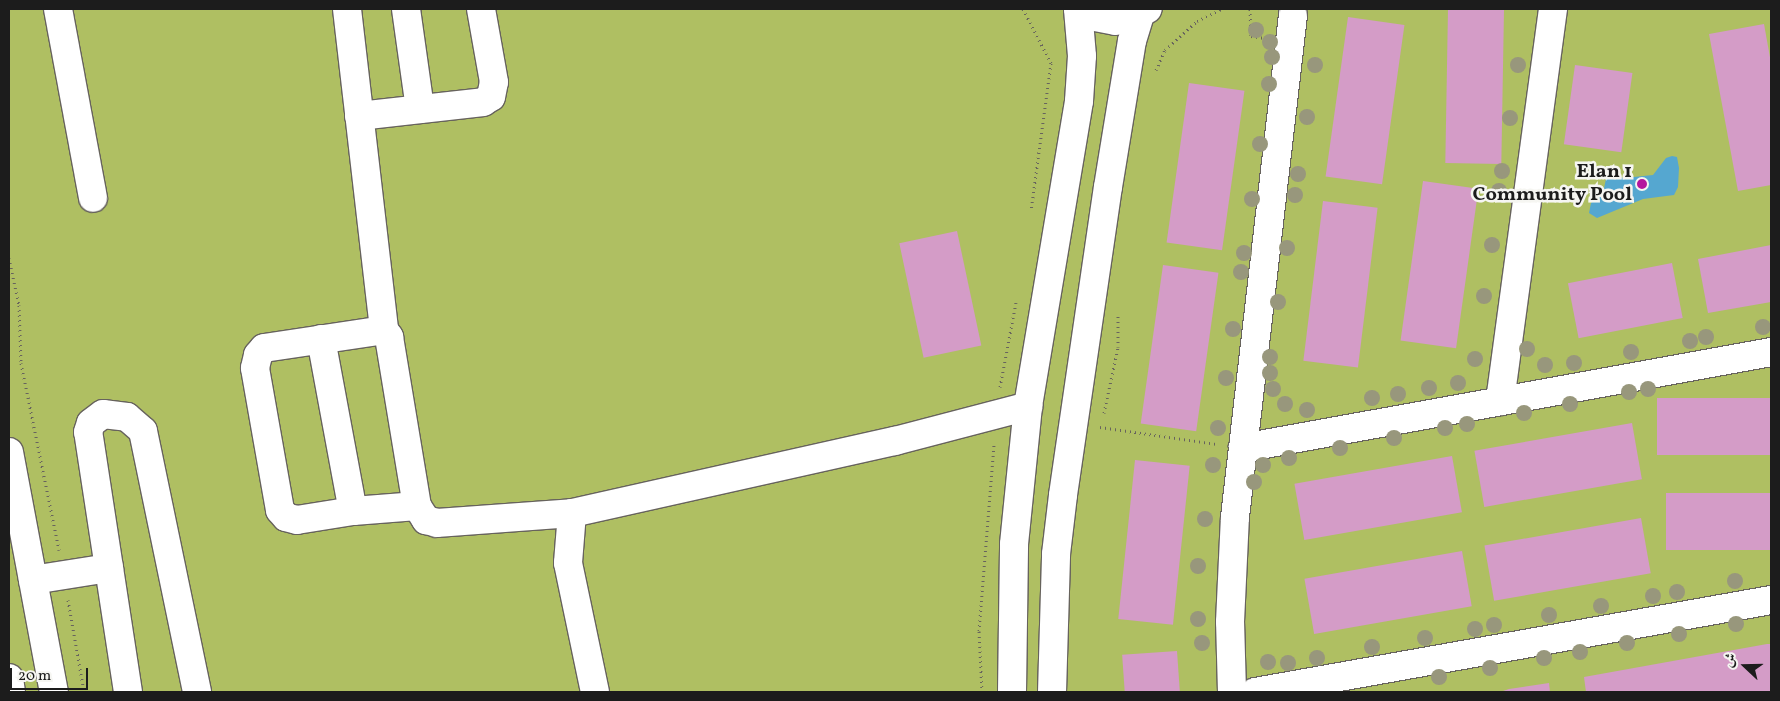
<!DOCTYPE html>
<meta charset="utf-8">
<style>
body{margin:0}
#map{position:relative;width:1780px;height:701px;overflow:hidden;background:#f2e8d5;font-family:Vollkorn,Amiri,serif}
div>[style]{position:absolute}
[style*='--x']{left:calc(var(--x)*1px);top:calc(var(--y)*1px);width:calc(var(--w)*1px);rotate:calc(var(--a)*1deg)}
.green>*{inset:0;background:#afbf62;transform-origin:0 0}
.water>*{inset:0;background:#55a7d0}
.building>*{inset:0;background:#d49cc7;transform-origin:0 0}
.path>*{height:3px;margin-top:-1.5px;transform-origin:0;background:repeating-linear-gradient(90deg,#67635d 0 1px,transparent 0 5px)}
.roads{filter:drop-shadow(1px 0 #67635d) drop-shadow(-1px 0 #67635d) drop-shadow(0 1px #67635d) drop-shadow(0 -1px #67635d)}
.minor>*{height:28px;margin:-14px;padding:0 14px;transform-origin:14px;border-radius:14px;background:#fff}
.trees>*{width:16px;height:16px;margin:-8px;border-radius:50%;background:#98977c}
.dots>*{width:14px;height:14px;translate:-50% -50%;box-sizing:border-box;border:2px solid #f6f6f2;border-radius:50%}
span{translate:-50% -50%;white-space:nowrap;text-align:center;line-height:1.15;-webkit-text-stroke:5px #f6f6f2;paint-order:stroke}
.poi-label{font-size:20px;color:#1c1c1c;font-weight:700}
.right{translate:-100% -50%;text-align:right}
.frame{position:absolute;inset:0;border:10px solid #1c1c1c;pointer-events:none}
.north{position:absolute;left:1720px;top:641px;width:50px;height:50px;-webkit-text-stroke:4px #f6f6f2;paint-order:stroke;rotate:291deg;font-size:14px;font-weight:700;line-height:20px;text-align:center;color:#1c1c1c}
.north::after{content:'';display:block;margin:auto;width:18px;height:22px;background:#1c1c1c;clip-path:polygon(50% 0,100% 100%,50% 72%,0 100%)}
.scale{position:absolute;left:10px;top:668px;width:78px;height:22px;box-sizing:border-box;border:2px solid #1c1c1c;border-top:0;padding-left:6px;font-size:15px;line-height:18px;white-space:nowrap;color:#1c1c1c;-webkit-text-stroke:4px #f6f6f2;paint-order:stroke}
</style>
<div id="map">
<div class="green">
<div style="left:9px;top:9px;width:1762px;height:683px"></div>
</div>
<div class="water">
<div style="clip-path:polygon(1672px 156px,1677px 157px,1679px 168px,1678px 187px,1674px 195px,1643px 199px,1597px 218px,1589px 213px,1591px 203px,1603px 193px,1607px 174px,1624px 178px,1653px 175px,1666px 158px)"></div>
</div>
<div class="building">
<div style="left:1448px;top:9px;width:56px;height:154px;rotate:1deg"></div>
<div style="left:1348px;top:17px;width:57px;height:161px;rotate:8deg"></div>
<div style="clip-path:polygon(1764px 24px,1771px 63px,1771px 185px,1738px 191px,1709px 34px)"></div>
<div style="left:1575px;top:65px;width:58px;height:80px;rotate:8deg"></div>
<div style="left:1189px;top:83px;width:56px;height:161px;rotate:8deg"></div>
<div style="left:1423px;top:181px;width:56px;height:161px;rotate:8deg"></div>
<div style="left:1323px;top:201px;width:55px;height:161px;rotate:7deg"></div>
<div style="left:957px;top:231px;width:117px;height:59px;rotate:78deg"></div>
<div style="clip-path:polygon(1771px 245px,1771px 302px,1708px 313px,1698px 259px)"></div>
<div style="left:1672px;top:263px;width:56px;height:106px;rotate:79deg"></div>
<div style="left:1163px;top:265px;width:56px;height:160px;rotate:8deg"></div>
<div style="left:1771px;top:398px;width:57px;height:114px;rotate:90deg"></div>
<div style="left:1632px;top:423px;width:57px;height:160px;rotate:80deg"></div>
<div style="left:1452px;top:456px;width:57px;height:160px;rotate:80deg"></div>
<div style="left:1135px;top:460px;width:55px;height:160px;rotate:6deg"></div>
<div style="left:1771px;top:493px;width:57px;height:105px;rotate:90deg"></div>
<div style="left:1641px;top:518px;width:56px;height:159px;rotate:80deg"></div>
<div style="left:1462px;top:551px;width:56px;height:160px;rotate:80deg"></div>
<div style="clip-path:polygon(1767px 644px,1771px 644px,1771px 692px,1586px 692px,1584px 677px)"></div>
<div style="left:1177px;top:651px;width:41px;height:55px;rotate:86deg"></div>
<div style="clip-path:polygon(1549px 683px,1550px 692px,1500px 692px,1509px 689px)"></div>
</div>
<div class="path">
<div style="--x:1023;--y:9;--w:61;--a:62.6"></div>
<div style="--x:1051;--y:63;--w:148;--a:97.7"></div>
<div style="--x:1250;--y:9;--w:27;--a:88"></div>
<div style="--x:1251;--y:36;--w:14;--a:8"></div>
<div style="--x:1156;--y:70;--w:22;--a:-66"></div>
<div style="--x:1165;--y:50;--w:43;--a:-42.2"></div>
<div style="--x:1197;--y:21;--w:28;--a:-26"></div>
<div style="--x:9;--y:258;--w:48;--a:78"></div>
<div style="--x:19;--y:305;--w:58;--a:88"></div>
<div style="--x:21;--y:363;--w:191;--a:78.5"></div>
<div style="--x:1000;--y:387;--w:86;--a:-79.3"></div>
<div style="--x:1104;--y:413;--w:67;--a:-78"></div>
<div style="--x:1118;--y:347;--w:31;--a:-90"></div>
<div style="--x:1100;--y:427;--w:117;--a:8.3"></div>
<div style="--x:68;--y:600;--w:93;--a:80.1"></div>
<div style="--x:982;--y:692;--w:61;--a:-92.8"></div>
<div style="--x:979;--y:631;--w:189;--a:-85.4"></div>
</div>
<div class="roads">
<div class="minor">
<div style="--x:58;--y:9;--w:192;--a:79.5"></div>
<div style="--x:347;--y:9;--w:323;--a:83.4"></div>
<div style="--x:406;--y:9;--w:101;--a:82"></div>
<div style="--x:1078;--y:9;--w:14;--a:30"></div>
<div style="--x:1090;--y:16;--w:25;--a:11"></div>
<div style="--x:1115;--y:21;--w:13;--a:-9"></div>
<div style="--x:1128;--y:19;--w:22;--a:-27"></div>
<div style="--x:359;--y:116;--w:125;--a:-6.4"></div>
<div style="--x:483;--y:102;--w:9;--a:-32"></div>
<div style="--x:491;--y:97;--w:15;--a:-79"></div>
<div style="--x:494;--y:82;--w:74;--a:-100.1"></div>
<div style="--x:321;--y:339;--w:175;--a:79.5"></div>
<div style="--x:1500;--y:401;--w:396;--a:-82.3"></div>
<div style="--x:1243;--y:448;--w:537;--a:-10.3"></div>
<div style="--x:9;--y:452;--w:244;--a:79.4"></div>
<div style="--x:417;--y:506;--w:64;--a:175.5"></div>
<div style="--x:353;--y:511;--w:57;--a:170.9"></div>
<div style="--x:297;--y:520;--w:11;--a:-165"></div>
<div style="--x:286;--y:517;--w:9;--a:-131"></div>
<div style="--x:280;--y:510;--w:144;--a:-100"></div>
<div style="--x:255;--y:368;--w:13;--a:-77"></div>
<div style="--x:258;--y:355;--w:9;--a:-49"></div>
<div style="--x:264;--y:348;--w:121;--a:-8.5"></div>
<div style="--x:384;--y:330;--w:9;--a:54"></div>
<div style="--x:389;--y:337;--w:171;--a:80.6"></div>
<div style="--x:417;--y:506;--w:17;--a:57"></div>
<div style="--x:426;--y:520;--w:11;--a:15"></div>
<div style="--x:437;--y:523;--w:135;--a:-4.2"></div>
<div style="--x:572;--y:513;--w:331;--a:-12.6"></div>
<div style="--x:895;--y:441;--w:138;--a:-14.7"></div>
<div style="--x:572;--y:513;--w:50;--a:94.6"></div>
<div style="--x:568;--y:563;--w:132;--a:78.2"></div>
<div style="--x:33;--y:580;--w:77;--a:-9"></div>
<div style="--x:9;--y:678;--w:14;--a:82"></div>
<div style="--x:128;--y:692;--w:263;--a:-98.7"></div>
<div style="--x:88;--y:432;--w:9;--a:-72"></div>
<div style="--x:91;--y:423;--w:15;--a:-37"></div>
<div style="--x:103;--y:414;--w:24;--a:7"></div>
<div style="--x:127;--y:417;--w:21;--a:41"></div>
<div style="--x:143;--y:431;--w:267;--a:78.3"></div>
<div style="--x:1012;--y:692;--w:148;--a:-89.2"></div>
<div style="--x:1014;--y:544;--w:139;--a:-84.2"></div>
<div style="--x:1028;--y:406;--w:309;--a:-80.5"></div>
<div style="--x:1079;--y:101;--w:45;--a:-86.2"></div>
<div style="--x:1082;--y:56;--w:47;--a:-94.9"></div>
<div style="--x:1052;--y:692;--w:138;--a:-88.3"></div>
<div style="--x:1056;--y:554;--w:59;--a:-83.2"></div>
<div style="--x:1063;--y:495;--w:311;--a:-81.7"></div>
<div style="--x:1108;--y:187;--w:148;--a:-80.7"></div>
<div style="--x:1132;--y:41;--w:28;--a:-73"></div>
<div style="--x:1232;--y:692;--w:70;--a:-91.6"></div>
<div style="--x:1230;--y:622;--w:105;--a:-87.3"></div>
<div style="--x:1235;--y:517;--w:505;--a:-83.41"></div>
<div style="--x:1255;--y:692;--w:524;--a:-10.11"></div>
</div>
</div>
<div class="trees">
<div style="left:1256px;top:30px"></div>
<div style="left:1270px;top:42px"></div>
<div style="left:1272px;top:57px"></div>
<div style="left:1315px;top:65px"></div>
<div style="left:1518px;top:65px"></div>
<div style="left:1269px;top:84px"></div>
<div style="left:1307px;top:117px"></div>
<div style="left:1510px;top:118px"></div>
<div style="left:1260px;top:144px"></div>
<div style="left:1502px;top:171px"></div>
<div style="left:1298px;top:174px"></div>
<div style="left:1499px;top:191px"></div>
<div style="left:1295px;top:195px"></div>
<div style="left:1252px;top:199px"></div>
<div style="left:1492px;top:245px"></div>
<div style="left:1287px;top:248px"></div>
<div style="left:1244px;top:253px"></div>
<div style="left:1241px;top:272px"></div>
<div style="left:1484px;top:296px"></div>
<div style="left:1278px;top:302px"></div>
<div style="left:1763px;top:327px"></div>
<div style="left:1233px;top:329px"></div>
<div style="left:1706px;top:337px"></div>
<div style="left:1690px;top:341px"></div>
<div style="left:1527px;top:349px"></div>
<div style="left:1631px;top:352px"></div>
<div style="left:1270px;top:357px"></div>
<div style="left:1475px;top:359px"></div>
<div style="left:1574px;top:363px"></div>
<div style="left:1545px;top:365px"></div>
<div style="left:1270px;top:373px"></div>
<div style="left:1226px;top:378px"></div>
<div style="left:1458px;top:383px"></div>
<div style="left:1429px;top:388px"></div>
<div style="left:1273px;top:389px"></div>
<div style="left:1648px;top:389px"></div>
<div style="left:1629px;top:392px"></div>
<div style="left:1398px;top:394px"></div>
<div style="left:1372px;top:398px"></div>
<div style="left:1285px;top:404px"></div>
<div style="left:1570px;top:404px"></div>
<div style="left:1307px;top:410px"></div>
<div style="left:1524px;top:413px"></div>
<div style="left:1467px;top:424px"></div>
<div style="left:1218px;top:428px"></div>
<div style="left:1445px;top:428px"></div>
<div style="left:1394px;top:438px"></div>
<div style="left:1340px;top:448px"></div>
<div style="left:1289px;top:458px"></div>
<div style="left:1213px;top:465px"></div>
<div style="left:1263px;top:465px"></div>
<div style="left:1254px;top:482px"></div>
<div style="left:1205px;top:519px"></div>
<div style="left:1198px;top:566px"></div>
<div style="left:1735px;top:581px"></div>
<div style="left:1677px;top:592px"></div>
<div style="left:1653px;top:596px"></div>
<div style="left:1601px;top:606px"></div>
<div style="left:1549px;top:615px"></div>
<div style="left:1198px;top:619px"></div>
<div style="left:1736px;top:624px"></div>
<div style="left:1494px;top:625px"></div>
<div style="left:1475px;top:629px"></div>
<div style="left:1679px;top:634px"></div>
<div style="left:1425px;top:638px"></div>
<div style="left:1202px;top:643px"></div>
<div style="left:1627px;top:643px"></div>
<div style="left:1372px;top:647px"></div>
<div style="left:1580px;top:652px"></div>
<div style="left:1317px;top:658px"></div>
<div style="left:1544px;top:658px"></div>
<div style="left:1268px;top:662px"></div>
<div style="left:1288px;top:663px"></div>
<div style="left:1490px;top:668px"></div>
<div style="left:1439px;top:677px"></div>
</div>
<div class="dots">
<div style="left:1642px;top:184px;background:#b5179e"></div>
</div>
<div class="poi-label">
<span class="right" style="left:1632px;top:184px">Elan 1<br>Community Pool</span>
</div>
<div class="frame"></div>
<div class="north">ش</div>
<div class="scale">20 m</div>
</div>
